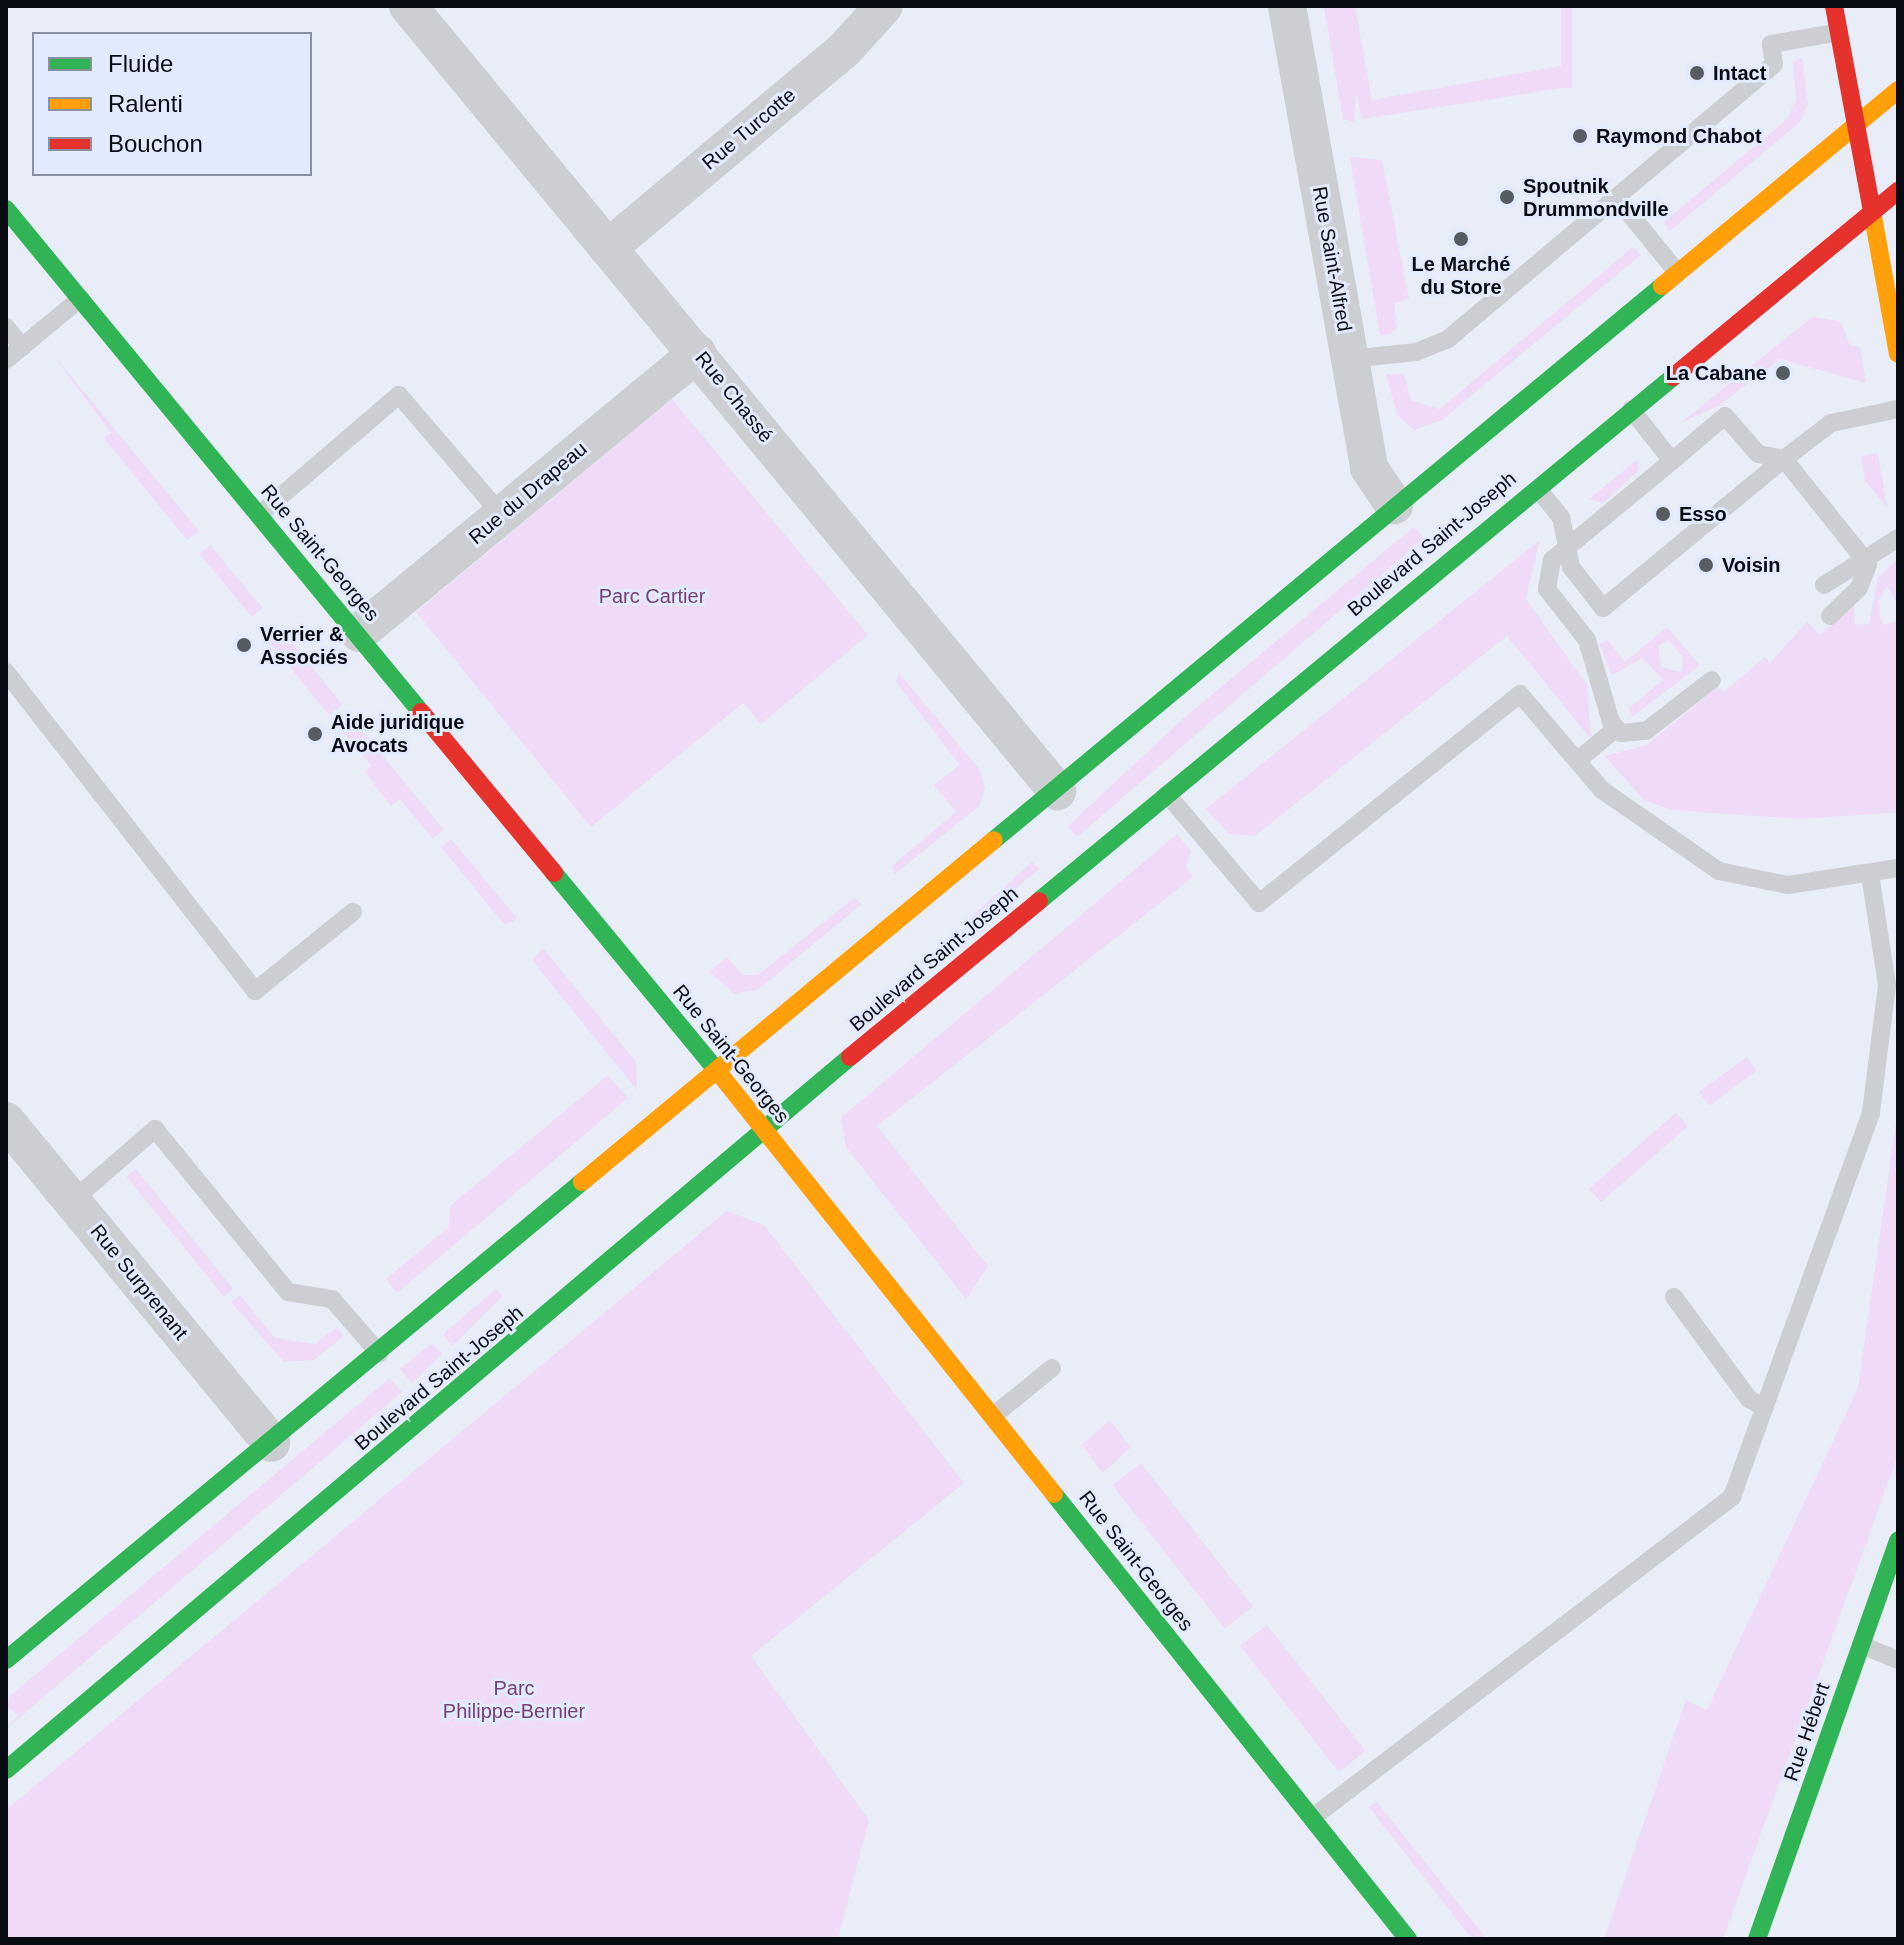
<!DOCTYPE html>
<meta charset="utf-8">
<style>
body{margin:0}
#map{position:relative;width:1904px;height:1945px;overflow:hidden;background:#e8edf7;font-family:Arial,sans-serif}
div>[style]{position:absolute}
[style*='--x']{left:calc(var(--x)*1px);top:calc(var(--y)*1px);width:calc(var(--w)*1px);rotate:calc(var(--a)*1deg)}
.green>*{inset:0;background:#efdaf8;transform-origin:0 0}
.lane>*{height:18px;margin:-9px;padding:0 9px;transform-origin:9px;border-radius:9px;background:#cdced1}
.street>*{height:38px;margin:-19px;padding:0 19px;transform-origin:19px;border-radius:19px;background:#cdced1}
.fast>*{height:18px;margin:-9px;padding:0 9px;transform-origin:9px;border-radius:9px;background:#30b455}
.slow>*{height:18px;margin:-9px;padding:0 9px;transform-origin:9px;border-radius:9px;background:#ff9f0a}
.jam>*{height:18px;margin:-9px;padding:0 9px;transform-origin:9px;border-radius:9px;background:#e5322d}
.dots>*{width:22px;height:22px;translate:-50% -50%;box-sizing:border-box;border:4px solid #e2eafd;border-radius:50%}
span{translate:-50% -50%;white-space:nowrap;text-align:center;line-height:1.15;-webkit-text-stroke:6px #e2eafd;paint-order:stroke}
.poi-label{font-size:20px;color:#090c12;font-weight:700}
.left{translate:0 -50%;text-align:left}
.right{translate:-100% -50%;text-align:right}
.street-label{font-size:20px;color:#090c12}
.park-label{font-size:20px;color:#763e7b}
.frame{position:absolute;inset:0;border:8px solid #090c12;pointer-events:none}
.legend{position:absolute;left:32px;top:32px;width:280px;height:144px;box-sizing:border-box;background:#e2eafd;border:2px solid #8b919f;margin:0;padding:10px 14px;list-style:none;font-size:24px;color:#090c12}
.legend li{display:flex;align-items:center;gap:16px;height:40px}
.legend b{width:40px;border:2px solid #8b919f}
</style>
<div id="map">
<div class="green">
<div style="clip-path:polygon(1324px 6px,1355px 6px,1372px 100px,1566px 65px,1569px 87px,1362px 119px,1356px 93px,1354px 122px,1343px 119px)"></div>
<div style="left:1561px;top:6px;width:11px;height:82px"></div>
<div style="clip-path:polygon(1802px 58px,1808px 104px,1800px 122px,1670px 231px,1664px 222px,1788px 118px,1796px 99px,1793px 62px)"></div>
<div style="clip-path:polygon(1350px 157px,1382px 160px,1409px 299px,1394px 303px,1397px 328px,1390px 334px,1380px 335px)"></div>
<div style="clip-path:polygon(1633px 247px,1641px 255px,1442px 420px,1414px 430px,1397px 415px,1386px 374px,1404px 374px,1411px 401px,1440px 409px)"></div>
<div style="clip-path:polygon(1812px 317px,1840px 321px,1851px 346px,1860px 347px,1866px 383px,1780px 359px,1718px 406px,1682px 422px)"></div>
<div style="clip-path:polygon(51px 352px,199px 531px,187px 540px,104px 438px,111px 433px)"></div>
<div style="clip-path:polygon(672px 399px,868px 635px,761px 724px,743px 703px,591px 827px,416px 612px)"></div>
<div style="clip-path:polygon(1878px 453px,1887px 507px,1865px 481px,1861px 456px)"></div>
<div style="clip-path:polygon(1638px 459px,1639px 470px,1603px 503px,1589px 499px)"></div>
<div style="clip-path:polygon(1414px 527px,1424px 538px,1077px 837px,1068px 826px,1185px 717px)"></div>
<div style="clip-path:polygon(1540px 540px,1526px 599px,1587px 685px,1591px 739px,1507px 636px,1255px 836px,1229px 834px,1206px 809px)"></div>
<div style="left:210px;top:545px;width:82px;height:14px;rotate:50deg"></div>
<div style="clip-path:polygon(1896px 561px,1898px 603px,1887px 586px,1878px 601px,1882px 625px,1898px 621px,1898px 812px,1801px 819px,1672px 810px,1644px 800px,1605px 756px,1647px 745px,1718px 687px,1724px 692px,1765px 657px,1770px 663px,1807px 622px,1820px 635px,1854px 606px,1855px 625px,1869px 624px,1878px 578px)"></div>
<div style="clip-path:polygon(evenodd,1667px 627px,1700px 665px,1632px 717px,1629px 708px,1663px 680px,1643px 658px,1612px 675px,1599px 644px,1608px 640px,1625px 662px,1667px 627px,1669px 640px,1683px 657px,1681px 672px,1661px 667px,1658px 646px,1669px 640px)"></div>
<div style="left:282px;top:630px;width:96px;height:17px;rotate:51deg"></div>
<div style="clip-path:polygon(899px 673px,980px 770px,985px 789px,979px 806px,895px 874px,892px 866px,956px 812px,934px 785px,960px 765px,896px 682px)"></div>
<div style="clip-path:polygon(349px 715px,444px 830px,433px 839px,400px 799px,391px 806px,365px 772px,371px 765px,337px 724px)"></div>
<div style="clip-path:polygon(1177px 834px,1191px 851px,1186px 866px,1193px 877px,877px 1126px,988px 1266px,966px 1299px,846px 1147px,841px 1118px)"></div>
<div style="clip-path:polygon(451px 839px,517px 918px,512px 922px,504px 924px,441px 847px)"></div>
<div style="clip-path:polygon(1032px 862px,1039px 869px,971px 925px,968px 920px)"></div>
<div style="clip-path:polygon(854px 898px,862px 904px,759px 989px,735px 994px,709px 972px,727px 957px,743px 975px,758px 975px)"></div>
<div style="clip-path:polygon(543px 948px,636px 1062px,637px 1090px,532px 960px)"></div>
<div style="left:1747px;top:1057px;width:17px;height:59px;rotate:54deg"></div>
<div style="clip-path:polygon(608px 1075px,628px 1098px,397px 1293px,386px 1279px,449px 1227px,450px 1206px)"></div>
<div style="clip-path:polygon(1898px 1109px,1898px 1455px,1723px 1939px,1604px 1939px,1686px 1700px,1707px 1710px,1858px 1388px)"></div>
<div style="left:1676px;top:1113px;width:18px;height:115px;rotate:49deg"></div>
<div style="left:136px;top:1169px;width:154px;height:12px;rotate:51deg"></div>
<div style="clip-path:polygon(727px 1211px,764px 1225px,964px 1483px,751px 1656px,869px 1820px,838px 1939px,6px 1939px,6px 1810px)"></div>
<div style="clip-path:polygon(496px 1289px,503px 1296px,452px 1346px,443px 1334px)"></div>
<div style="clip-path:polygon(240px 1295px,275px 1338px,315px 1344px,337px 1327px,344px 1336px,314px 1360px,284px 1362px,231px 1302px)"></div>
<div style="clip-path:polygon(432px 1343px,442px 1354px,412px 1383px,400px 1369px)"></div>
<div style="clip-path:polygon(390px 1378px,402px 1392px,6px 1729px,18px 1715px,6px 1705px,11px 1695px)"></div>
<div style="clip-path:polygon(1110px 1420px,1131px 1447px,1103px 1473px,1082px 1445px)"></div>
<div style="left:1141px;top:1463px;width:182px;height:36px;rotate:52deg"></div>
<div style="left:1267px;top:1625px;width:160px;height:34px;rotate:52deg"></div>
<div style="clip-path:polygon(1377px 1802px,1487px 1939px,1472px 1939px,1369px 1807px)"></div>
</div>
<div class="lane">
<div style="--x:1616;--y:197;--w:97;--a:50.9"></div>
<div style="--x:6;--y:327;--w:26;--a:51"></div>
<div style="--x:1350;--y:359;--w:66;--a:-6.1"></div>
<div style="--x:1416;--y:352;--w:35;--a:-22"></div>
<div style="--x:1448;--y:339;--w:426;--a:-40.1"></div>
<div style="--x:1774;--y:64;--w:20;--a:-99"></div>
<div style="--x:1771;--y:44;--w:69;--a:-10"></div>
<div style="--x:6;--y:360;--w:97;--a:-39.6"></div>
<div style="--x:1672;--y:461;--w:156;--a:140.5"></div>
<div style="--x:1552;--y:560;--w:29;--a:100"></div>
<div style="--x:1547;--y:589;--w:65;--a:51.9"></div>
<div style="--x:1587;--y:640;--w:85;--a:73.7"></div>
<div style="--x:1611;--y:722;--w:15;--a:48"></div>
<div style="--x:1621;--y:733;--w:25;--a:-5"></div>
<div style="--x:1646;--y:731;--w:83;--a:-37.7"></div>
<div style="--x:1538;--y:489;--w:36;--a:51"></div>
<div style="--x:1561;--y:517;--w:51;--a:78.7"></div>
<div style="--x:1571;--y:567;--w:52;--a:52"></div>
<div style="--x:1603;--y:608;--w:234;--a:-39.5"></div>
<div style="--x:1784;--y:459;--w:26;--a:-169"></div>
<div style="--x:1758;--y:454;--w:50;--a:-131"></div>
<div style="--x:1725;--y:416;--w:70;--a:139.7"></div>
<div style="--x:1672;--y:461;--w:66;--a:-128.3"></div>
<div style="--x:260;--y:514;--w:183;--a:-40.6"></div>
<div style="--x:399;--y:395;--w:158;--a:49.4"></div>
<div style="--x:1824;--y:585;--w:88;--a:-32.4"></div>
<div style="--x:1830;--y:616;--w:40;--a:-44"></div>
<div style="--x:1859;--y:588;--w:26;--a:-69"></div>
<div style="--x:1868;--y:564;--w:134;--a:-128.7"></div>
<div style="--x:1784;--y:459;--w:59;--a:-37.5"></div>
<div style="--x:1831;--y:423;--w:68;--a:-11.8"></div>
<div style="--x:6;--y:672;--w:405;--a:52"></div>
<div style="--x:255;--y:991;--w:126;--a:-38.9"></div>
<div style="--x:1577;--y:761;--w:50;--a:-40.1"></div>
<div style="--x:1167;--y:794;--w:143;--a:49.8"></div>
<div style="--x:1259;--y:903;--w:334;--a:-38.7"></div>
<div style="--x:1520;--y:694;--w:126;--a:49.5"></div>
<div style="--x:1602;--y:790;--w:142;--a:34.7"></div>
<div style="--x:1719;--y:871;--w:70;--a:11.5"></div>
<div style="--x:1788;--y:885;--w:111;--a:-8.8"></div>
<div style="--x:72;--y:1201;--w:110;--a:-40.9"></div>
<div style="--x:155;--y:1129;--w:210;--a:50.8"></div>
<div style="--x:288;--y:1292;--w:45;--a:9"></div>
<div style="--x:332;--y:1299;--w:72;--a:49"></div>
<div style="--x:1674;--y:1297;--w:127;--a:53.7"></div>
<div style="--x:1749;--y:1399;--w:18;--a:29"></div>
<div style="--x:993;--y:1416;--w:76;--a:-39.1"></div>
<div style="--x:1861;--y:1645;--w:40;--a:22"></div>
<div style="--x:1312;--y:1818;--w:529;--a:-37.39"></div>
<div style="--x:1732;--y:1497;--w:409;--a:-70.1"></div>
<div style="--x:1871;--y:1112;--w:128;--a:-82.8"></div>
<div style="--x:1887;--y:985;--w:112;--a:-98.7"></div>
</div>
<div class="street">
<div style="--x:408;--y:6;--w:1019;--a:50.42"></div>
<div style="--x:1287;--y:6;--w:469;--a:79.9"></div>
<div style="--x:1369;--y:468;--w:45;--a:56"></div>
<div style="--x:608;--y:248;--w:308;--a:-40"></div>
<div style="--x:844;--y:50;--w:59;--a:-47.7"></div>
<div style="--x:359;--y:633;--w:439;--a:-39.6"></div>
<div style="--x:6;--y:1121;--w:417;--a:50.5"></div>
</div>
<div class="fast">
<div style="--x:6;--y:209;--w:652;--a:50.48"></div>
<div style="--x:994;--y:840;--w:868;--a:-39.67"></div>
<div style="--x:554;--y:873;--w:259;--a:50.5"></div>
<div style="--x:1039;--y:901;--w:823;--a:-39.57"></div>
<div style="--x:1054;--y:1494;--w:569;--a:51.5"></div>
<div style="--x:6;--y:1660;--w:749;--a:-39.69"></div>
<div style="--x:6;--y:1770;--w:1105;--a:-40.19"></div>
<div style="--x:1757;--y:1939;--w:423;--a:-70.5"></div>
</div>
<div class="slow">
<div style="--x:1872;--y:211;--w:145;--a:79.7"></div>
<div style="--x:1662;--y:286;--w:307;--a:-39.7"></div>
<div style="--x:719;--y:1073;--w:538;--a:51.49"></div>
<div style="--x:582;--y:1182;--w:535;--a:-39.7"></div>
</div>
<div class="jam">
<div style="--x:1834;--y:6;--w:208;--a:79.5"></div>
<div style="--x:1673;--y:377;--w:292;--a:-39.6"></div>
<div style="--x:421;--y:712;--w:209;--a:50.4"></div>
<div style="--x:850;--y:1057;--w:245;--a:-39.5"></div>
</div>
<div class="dots">
<div style="left:1697px;top:73px;background:#575b62"></div>
<div style="left:1580px;top:136px;background:#575b62"></div>
<div style="left:1507px;top:197px;background:#575b62"></div>
<div style="left:1461px;top:239px;background:#575b62"></div>
<div style="left:1783px;top:373px;background:#575b62"></div>
<div style="left:1663px;top:514px;background:#575b62"></div>
<div style="left:1706px;top:565px;background:#575b62"></div>
<div style="left:244px;top:645px;background:#575b62"></div>
<div style="left:315px;top:734px;background:#575b62"></div>
</div>
<div class="poi-label">
<span class="left" style="left:1713px;top:73px">Intact</span>
<span class="left" style="left:1596px;top:136px">Raymond Chabot</span>
<span class="left" style="left:1523px;top:198px">Spoutnik<br>Drummondville</span>
<span style="left:1461px;top:276px">Le Marché<br>du Store</span>
<span class="right" style="left:1767px;top:373px">La Cabane</span>
<span class="left" style="left:1679px;top:514px">Esso</span>
<span class="left" style="left:1722px;top:565px">Voisin</span>
<span class="left" style="left:260px;top:646px">Verrier &amp;<br>Associés</span>
<span class="left" style="left:331px;top:734px">Aide juridique<br>Avocats</span>
</div>
<div class="street-label">
<span style="left:749px;top:129px;rotate:-40deg">Rue Turcotte</span>
<span style="left:1332px;top:259px;rotate:80deg">Rue Saint-Alfred</span>
<span style="left:734px;top:397px;rotate:51deg">Rue Chassé</span>
<span style="left:528px;top:493px;rotate:-40deg">Rue du Drapeau</span>
<span style="left:1432px;top:544px;rotate:-40deg">Boulevard Saint-Joseph</span>
<span style="left:320px;top:553px;rotate:50deg">Rue Saint-Georges</span>
<span style="left:934px;top:959px;rotate:-40deg">Boulevard Saint-Joseph</span>
<span style="left:731px;top:1054px;rotate:51deg">Rue Saint-Georges</span>
<span style="left:139px;top:1282px;rotate:51deg">Rue Surprenant</span>
<span style="left:439px;top:1378px;rotate:-40deg">Boulevard Saint-Joseph</span>
<span style="left:1136px;top:1561px;rotate:52deg">Rue Saint-Georges</span>
<span style="left:1807px;top:1732px;rotate:-71deg">Rue Hébert</span>
</div>
<div class="park-label">
<span style="left:652px;top:596px">Parc Cartier</span>
<span style="left:514px;top:1700px">Parc<br>Philippe-Bernier</span>
</div>
<div class="frame"></div>
<ul class="legend">
<li><b style="height:10px;background:#30b455"></b>Fluide</li>
<li><b style="height:10px;background:#ff9f0a"></b>Ralenti</li>
<li><b style="height:10px;background:#e5322d"></b>Bouchon</li>
</ul>
</div>
